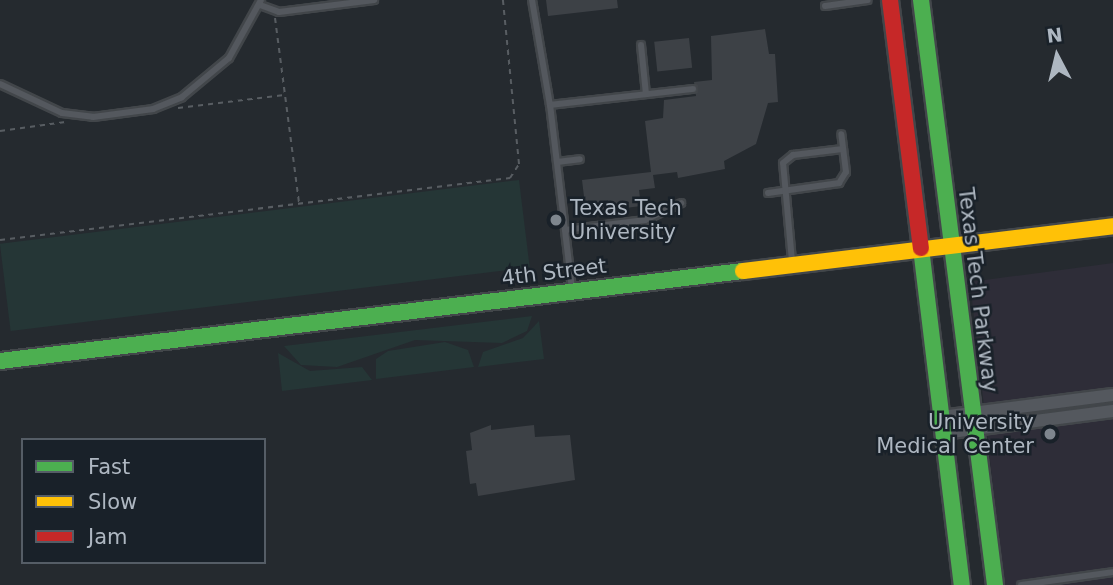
<!DOCTYPE html>
<style>
body{margin:0}
#map{position:relative;width:1113px;height:585px;overflow:hidden;background:#252a2f;font-family:"DejaVu Sans",sans-serif}
div>[style]{position:absolute}
[style*='--x']{left:calc(var(--x)*1px);top:calc(var(--y)*1px);width:calc(var(--w)*1px);rotate:calc(var(--a)*1deg)}
.medical>*{inset:0;background:#2e2d38}
.green>*{inset:0;background:#253636;transform-origin:0 0}
.building>*{inset:0;background:#3d4146;transform-origin:0 0}
.path>*{height:2px;margin-top:-1px;transform-origin:0;background:repeating-linear-gradient(90deg,#585d62 0 5px,transparent 0 10px)}
.roads{filter:drop-shadow(2px 0 #42464a) drop-shadow(-2px 0 #42464a) drop-shadow(0 2px #42464a) drop-shadow(0 -2px #42464a)}
.lane>*{height:6px;margin:-3px;padding:0 3px;transform-origin:3px;border-radius:3px;background:#54585e}
.street>*{height:12px;margin:-6px;padding:0 6px;transform-origin:6px;border-radius:6px;background:#54585e}
.fast>*{height:16px;margin:-8px;padding:0 8px;transform-origin:8px;border-radius:8px;background:#4caf50}
.slow>*{height:16px;margin:-8px;padding:0 8px;transform-origin:8px;border-radius:8px;background:#ffc107}
.jam>*{height:16px;margin:-8px;padding:0 8px;transform-origin:8px;border-radius:8px;background:#c62828}
.dots>*{width:19px;height:19px;translate:-50% -50%;box-sizing:border-box;border:4px solid #192129;border-radius:50%}
span{translate:-50% -50%;white-space:nowrap;text-align:center;line-height:1.15;-webkit-text-stroke:5px #192129;paint-order:stroke}
.poi-label{font-size:21px;color:#aeb7c1}
.left{translate:0 -50%;text-align:left}
.right{translate:-100% -50%;text-align:right}
.street-label{font-size:21px;color:#aeb7c1}
.legend{position:absolute;left:21px;top:438px;width:245px;height:126px;box-sizing:border-box;background:#192129;border:2px solid #555d66;margin:0;padding:9px 12px;list-style:none;font-size:21px;color:#aeb7c1}
.legend li{display:flex;align-items:center;gap:14px;height:35px}
.legend b{width:35px;border:2px solid #555d66}
.north{position:absolute;left:1022px;top:21px;width:70px;height:70px;-webkit-text-stroke:5px #192129;paint-order:stroke;rotate:353deg;font-size:19px;font-weight:700;line-height:28px;text-align:center;color:#aeb7c1}
.north::after{content:'';display:block;margin:auto;width:24px;height:32px;background:#aeb7c1;clip-path:polygon(50% 0,100% 100%,50% 72%,0 100%)}
</style>
<div id="map">
<div class="medical">
<div style="clip-path:polygon(1113px 263px,1113px 585px,1004px 585px,970px 282px)"></div>
</div>
<div class="green">
<div style="left:519px;top:180px;width:88px;height:523px;rotate:83deg"></div>
<div style="clip-path:polygon(532px 316px,527px 331px,502px 343px,415px 340px,337px 367px,301px 365px,284px 346px)"></div>
<div style="clip-path:polygon(539px 321px,544px 359px,478px 367px,483px 352px,523px 338px)"></div>
<div style="clip-path:polygon(445px 342px,468px 350px,474px 367px,376px 379px,376px 359px,388px 351px)"></div>
<div style="clip-path:polygon(278px 353px,310px 371px,362px 367px,372px 380px,282px 391px)"></div>
</div>
<div class="building">
<div style="clip-path:polygon(546px 0,617px 0,618px 8px,548px 16px)"></div>
<div style="clip-path:polygon(765px 29px,769px 54px,775px 54px,778px 102px,768px 103px,756px 144px,724px 161px,725px 169px,678px 178px,677px 172px,653px 175px,655px 188px,639px 190px,641px 206px,586px 213px,582px 180px,651px 172px,645px 121px,663px 118px,664px 100px,696px 96px,694px 82px,712px 80px,711px 36px)"></div>
<div style="left:689px;top:38px;width:30px;height:35px;rotate:84deg"></div>
<div style="clip-path:polygon(491px 425px,491px 430px,534px 425px,535px 437px,570px 435px,575px 480px,478px 496px,476px 483px,470px 484px,466px 451px,472px 450px,470px 433px)"></div>
</div>
<div class="path">
<div style="--x:275;--y:18;--w:187;--a:82.6"></div>
<div style="--x:178;--y:108;--w:107;--a:-7"></div>
<div style="--x:0;--y:131;--w:66;--a:-7.9"></div>
<div style="--x:0;--y:240;--w:514;--a:-6.93"></div>
<div style="--x:510;--y:178;--w:17;--a:-57"></div>
<div style="--x:519;--y:164;--w:165;--a:-95.6"></div>
</div>
<div class="roads">
<div class="lane">
<div style="--x:532;--y:0;--w:107;--a:80.3"></div>
<div style="--x:260;--y:5;--w:20;--a:20"></div>
<div style="--x:279;--y:12;--w:96;--a:-7.2"></div>
<div style="--x:825;--y:6;--w:43;--a:-7.9"></div>
<div style="--x:641;--y:45;--w:49;--a:84.2"></div>
<div style="--x:0;--y:84;--w:68;--a:25.1"></div>
<div style="--x:62;--y:113;--w:31;--a:7"></div>
<div style="--x:93;--y:117;--w:61;--a:-7.6"></div>
<div style="--x:153;--y:109;--w:31;--a:-22"></div>
<div style="--x:182;--y:97;--w:61;--a:-39.7"></div>
<div style="--x:229;--y:58;--w:66;--a:-61.1"></div>
<div style="--x:557;--y:162;--w:23;--a:-7"></div>
<div style="--x:768;--y:193;--w:72;--a:-8"></div>
<div style="--x:839;--y:183;--w:13;--a:-58"></div>
<div style="--x:846;--y:172;--w:38;--a:-97"></div>
<div style="--x:565;--y:230;--w:81;--a:-7.1"></div>
<div style="--x:645;--y:220;--w:40;--a:-25"></div>
<div style="--x:792;--y:261;--w:98;--a:-95.2"></div>
<div style="--x:783;--y:163;--w:13;--a:-39"></div>
<div style="--x:793;--y:155;--w:50;--a:-6.8"></div>
<div style="--x:572;--y:289;--w:185;--a:-96.8"></div>
<div style="--x:550;--y:105;--w:144;--a:-6.4"></div>
<div style="--x:1021;--y:585;--w:93;--a:-8"></div>
</div>
<div class="street">
<div style="--x:941;--y:417;--w:173;--a:-7.3"></div>
<div style="--x:943;--y:433;--w:171;--a:-7.4"></div>
</div>
<div class="fast">
<div style="--x:921;--y:0;--w:590;--a:82.79"></div>
<div style="--x:921;--y:248;--w:339;--a:83.1"></div>
<div style="--x:0;--y:361;--w:748;--a:-6.91"></div>
</div>
<div class="slow">
<div style="--x:743;--y:271;--w:373;--a:-6.9"></div>
</div>
<div class="jam">
<div style="--x:890;--y:0;--w:250;--a:82.9"></div>
</div>
</div>
<div class="dots">
<div style="left:556px;top:220px;background:#7e868e"></div>
<div style="left:1050px;top:434px;background:#7e868e"></div>
</div>
<div class="poi-label">
<span class="left" style="left:570px;top:220px">Texas Tech<br>University</span>
<span class="right" style="left:1034px;top:434px">University<br>Medical Center</span>
</div>
<div class="street-label">
<span style="left:554px;top:272px;rotate:-7deg">4th Street</span>
<span style="left:978px;top:290px;rotate:83deg">Texas Tech Parkway</span>
</div>
<ul class="legend">
<li><b style="height:9px;background:#4caf50"></b>Fast</li>
<li><b style="height:9px;background:#ffc107"></b>Slow</li>
<li><b style="height:9px;background:#c62828"></b>Jam</li>
</ul>
<div class="north">N</div>
</div>
